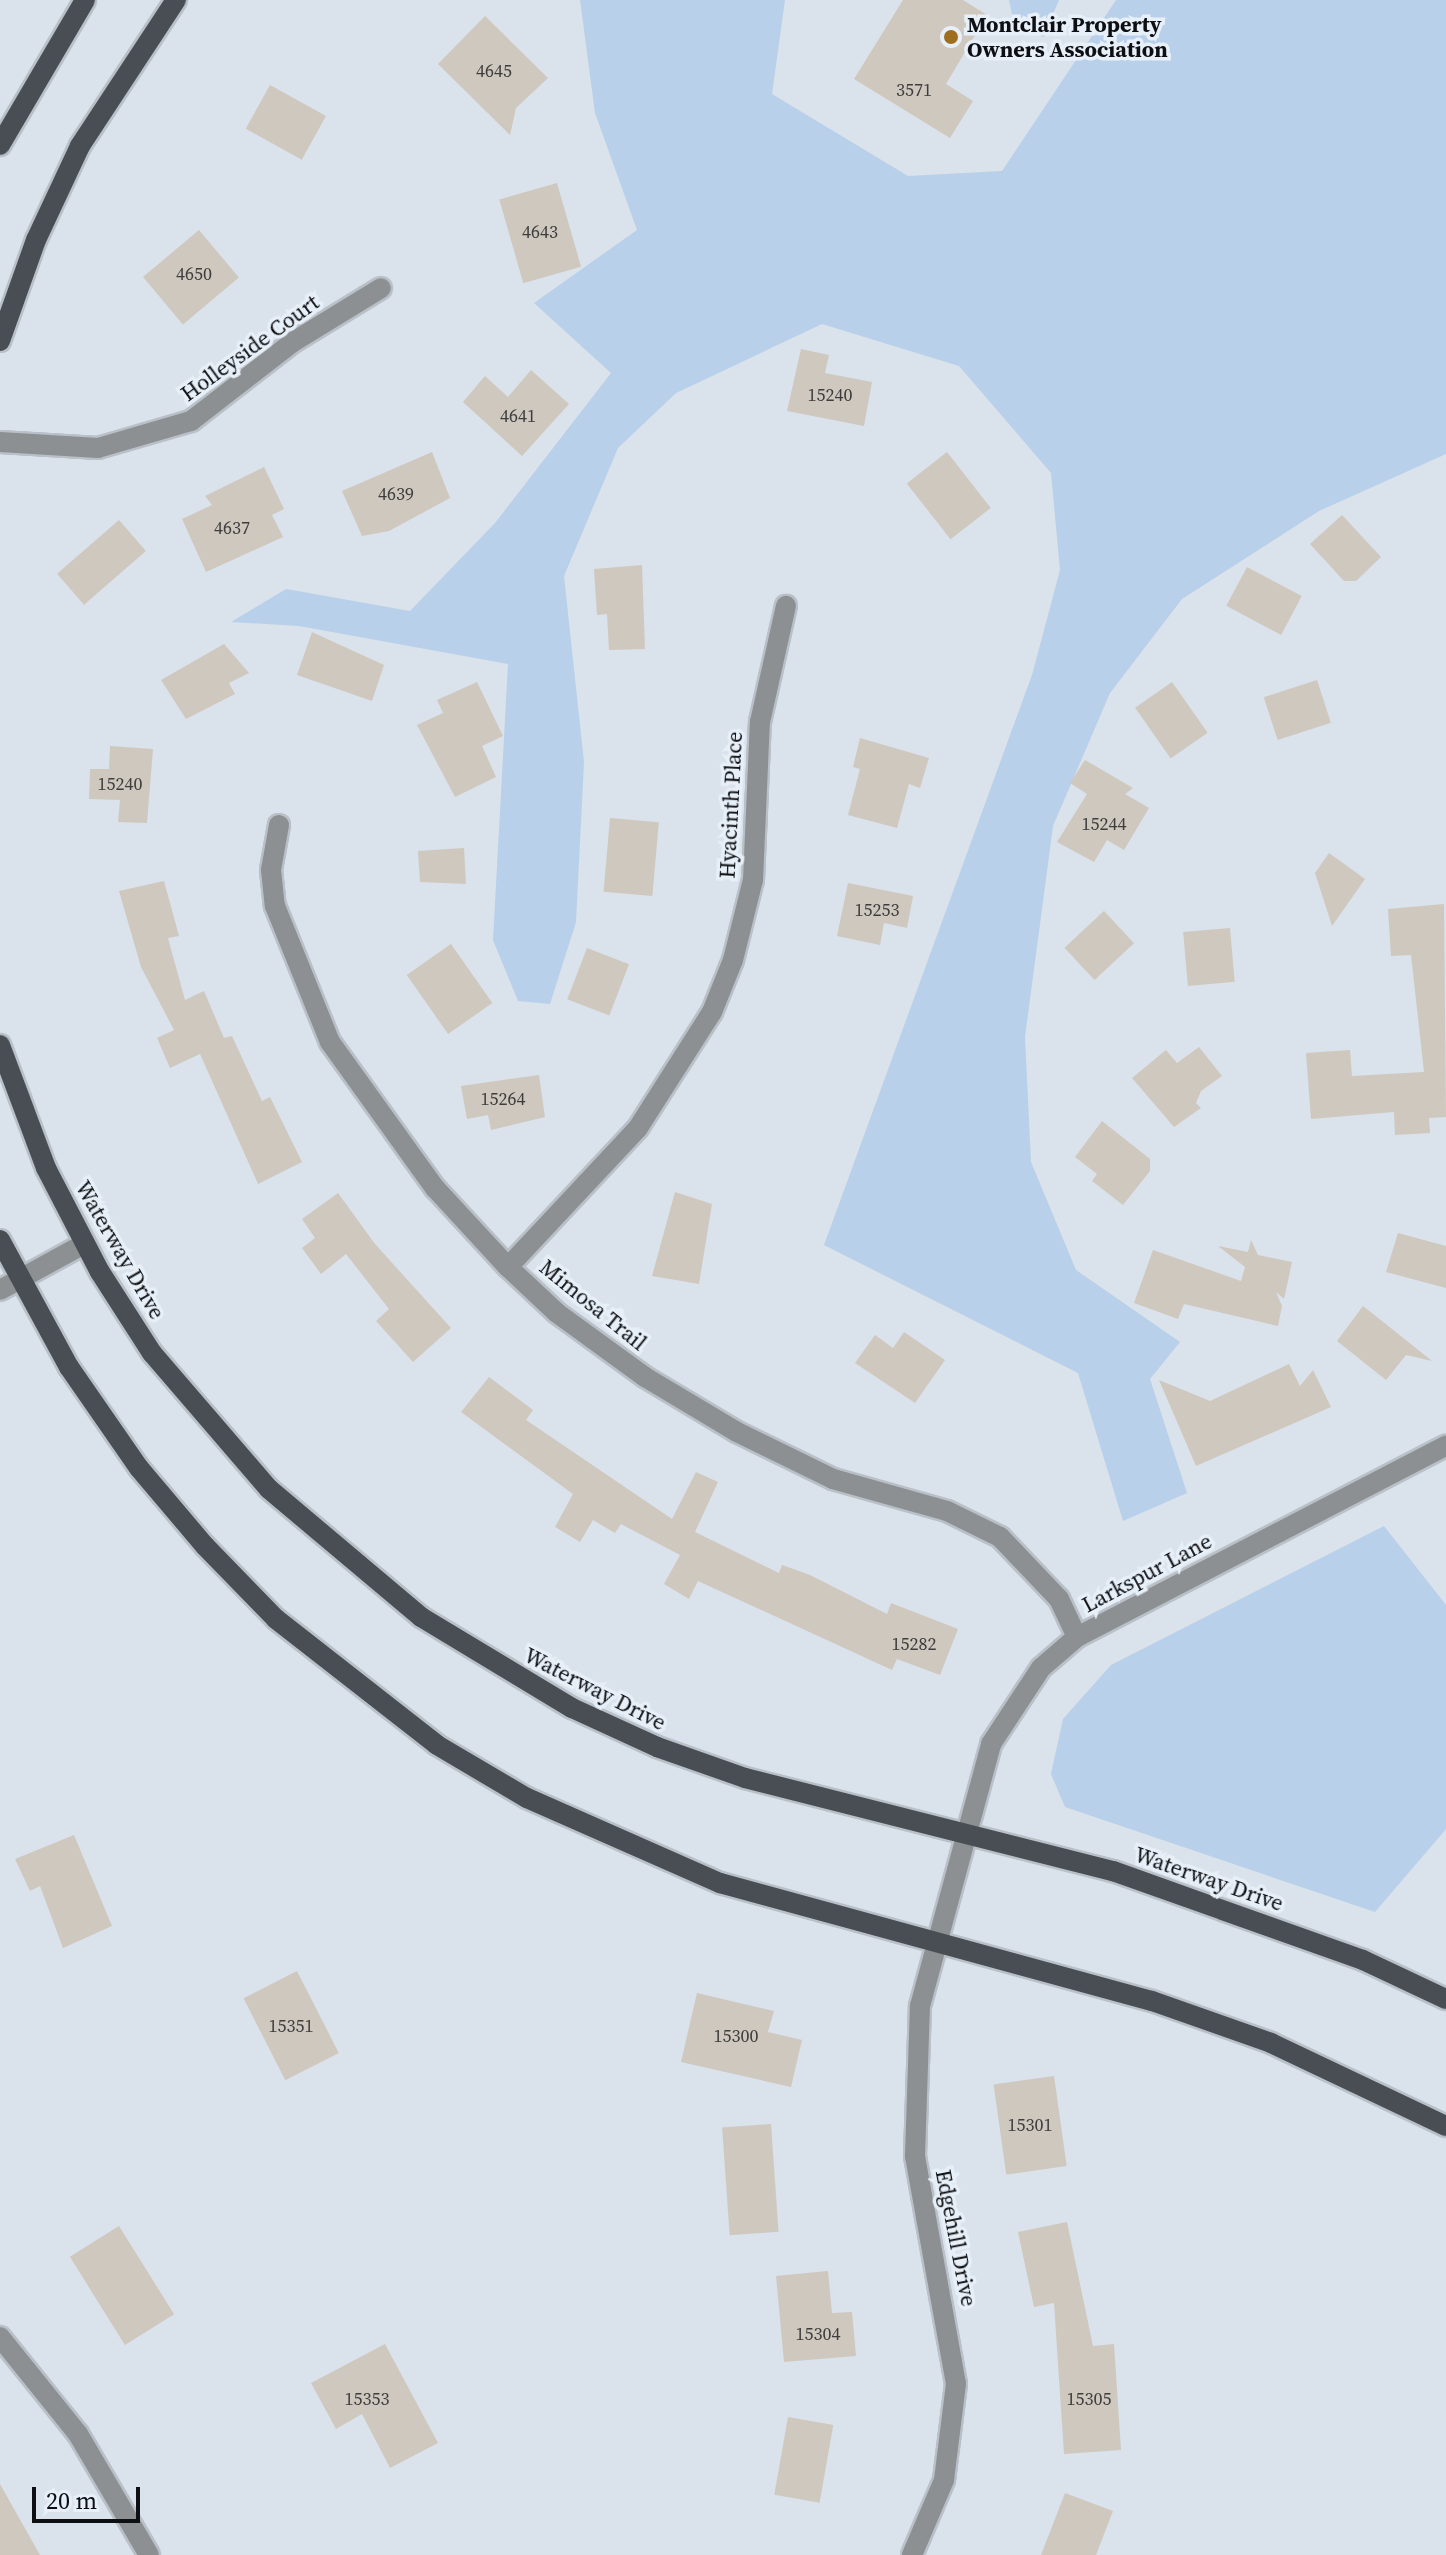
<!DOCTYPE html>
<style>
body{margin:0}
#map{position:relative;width:1446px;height:2555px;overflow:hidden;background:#dae2eb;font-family:"Source Serif 4",serif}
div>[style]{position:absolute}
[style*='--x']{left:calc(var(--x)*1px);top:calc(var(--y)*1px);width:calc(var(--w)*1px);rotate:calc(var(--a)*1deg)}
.green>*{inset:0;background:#b8d0e9}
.building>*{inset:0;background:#cfc8bf;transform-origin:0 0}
.roads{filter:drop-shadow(2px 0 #b9c0c8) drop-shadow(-2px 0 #b9c0c8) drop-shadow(0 2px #b9c0c8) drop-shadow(0 -2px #b9c0c8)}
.minor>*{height:20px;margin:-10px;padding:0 10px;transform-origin:10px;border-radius:10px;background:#8c9093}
.major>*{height:20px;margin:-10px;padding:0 10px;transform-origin:10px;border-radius:10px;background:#484e54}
.dots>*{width:22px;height:22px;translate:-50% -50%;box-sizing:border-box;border:4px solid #e7eff8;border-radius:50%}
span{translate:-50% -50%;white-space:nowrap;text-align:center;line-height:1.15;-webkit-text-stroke:7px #e7eff8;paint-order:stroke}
.number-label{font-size:18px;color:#3e3d3d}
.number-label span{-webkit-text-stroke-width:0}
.poi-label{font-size:22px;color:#0d0f12;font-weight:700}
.left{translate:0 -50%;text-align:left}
.street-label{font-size:22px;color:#0d0f12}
.scale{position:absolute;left:32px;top:2487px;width:108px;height:36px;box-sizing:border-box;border:4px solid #0d0f12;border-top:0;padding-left:10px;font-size:24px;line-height:28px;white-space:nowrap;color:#0d0f12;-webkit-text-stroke:6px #e7eff8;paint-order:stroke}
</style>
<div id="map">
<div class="green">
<div style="clip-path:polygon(580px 0,785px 0,772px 94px,908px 176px,1002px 171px,1116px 0,1446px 0,1446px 454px,1319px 511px,1182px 599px,1110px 693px,1053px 826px,1025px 1037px,1031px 1162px,1076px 1270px,1180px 1342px,1150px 1379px,1187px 1493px,1123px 1521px,1078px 1373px,824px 1245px,1032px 675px,1060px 570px,1051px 473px,959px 366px,822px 324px,676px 393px,618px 448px,564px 576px,584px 762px,576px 922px,550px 1004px,518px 1001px,493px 940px,508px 664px,299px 626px,231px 622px,286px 589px,410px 611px,495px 523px,611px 373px,534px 303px,637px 230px,595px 113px)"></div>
<div style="clip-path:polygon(1009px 0,1059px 0,1043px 37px,1013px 19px)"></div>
<div style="clip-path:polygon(1384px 1526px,1446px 1605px,1446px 1829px,1375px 1912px,1065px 1807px,1051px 1774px,1063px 1719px,1111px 1665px)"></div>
</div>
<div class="building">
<div style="clip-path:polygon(903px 0,963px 0,987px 15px,946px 84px,973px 101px,950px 138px,854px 79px)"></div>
<div style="clip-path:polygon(485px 16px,548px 78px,516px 108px,510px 135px,438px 64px)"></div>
<div style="left:270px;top:85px;width:64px;height:50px;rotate:29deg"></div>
<div style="left:557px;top:183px;width:87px;height:60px;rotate:74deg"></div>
<div style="left:199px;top:230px;width:62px;height:73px;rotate:50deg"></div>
<div style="clip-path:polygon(801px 349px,829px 355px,825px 373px,872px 382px,864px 426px,787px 411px)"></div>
<div style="clip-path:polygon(531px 370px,569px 404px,522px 456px,463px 402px,485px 376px,508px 397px)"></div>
<div style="clip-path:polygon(432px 452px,450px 498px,389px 531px,362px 536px,342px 491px)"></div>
<div style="left:947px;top:452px;width:71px;height:51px;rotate:52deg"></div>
<div style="clip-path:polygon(264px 467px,284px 509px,272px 515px,283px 537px,206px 572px,182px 519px,212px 505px,205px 496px)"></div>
<div style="clip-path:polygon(1342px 515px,1381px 557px,1356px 581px,1344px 581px,1310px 544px)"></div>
<div style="left:119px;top:520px;width:41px;height:82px;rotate:49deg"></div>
<div style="clip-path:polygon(642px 565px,645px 649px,609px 650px,607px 614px,597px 615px,594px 569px)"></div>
<div style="left:1247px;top:567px;width:62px;height:44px;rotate:28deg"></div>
<div style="clip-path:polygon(312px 632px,384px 665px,372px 701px,297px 675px)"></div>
<div style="clip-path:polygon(224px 644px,249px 673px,229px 683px,235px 694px,186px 719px,161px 680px)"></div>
<div style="left:1317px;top:680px;width:45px;height:56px;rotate:72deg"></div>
<div style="clip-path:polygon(477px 682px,503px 736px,482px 746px,496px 777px,455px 797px,417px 725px,443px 713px,437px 700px)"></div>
<div style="left:1172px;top:682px;width:62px;height:45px;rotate:55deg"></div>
<div style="clip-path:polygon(860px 738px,929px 758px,920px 788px,909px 784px,897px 828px,848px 815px,860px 769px,853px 767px)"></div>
<div style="clip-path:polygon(110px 746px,153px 749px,147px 823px,118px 822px,120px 800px,89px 799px,90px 769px,109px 769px)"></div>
<div style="clip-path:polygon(1085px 760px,1133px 788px,1125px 794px,1149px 808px,1124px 850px,1107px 840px,1094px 862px,1057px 842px,1087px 794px,1070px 783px)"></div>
<div style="left:610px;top:818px;width:49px;height:74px;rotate:5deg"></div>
<div style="clip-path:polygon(464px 848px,466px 884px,420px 882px,418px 851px)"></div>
<div style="clip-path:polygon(1329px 853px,1365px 879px,1332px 926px,1315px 873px)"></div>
<div style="clip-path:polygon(164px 881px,179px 936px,168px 938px,185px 1000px,204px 991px,224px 1038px,232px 1036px,262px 1101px,270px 1097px,302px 1162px,258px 1184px,200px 1054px,170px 1068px,157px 1038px,174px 1030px,141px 967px,119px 891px)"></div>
<div style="clip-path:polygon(848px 883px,913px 896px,907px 928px,884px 923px,880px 945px,837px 936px)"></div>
<div style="clip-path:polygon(1444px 904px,1446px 1117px,1429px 1118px,1430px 1133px,1395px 1135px,1394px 1112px,1311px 1119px,1306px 1053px,1350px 1050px,1352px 1076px,1424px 1072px,1411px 955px,1391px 956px,1388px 909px)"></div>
<div style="left:1104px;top:911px;width:44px;height:54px;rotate:47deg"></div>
<div style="left:1230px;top:928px;width:54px;height:47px;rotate:85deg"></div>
<div style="left:451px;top:944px;width:72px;height:54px;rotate:55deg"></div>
<div style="left:587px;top:948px;width:45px;height:55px;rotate:21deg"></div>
<div style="clip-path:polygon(1199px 1047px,1222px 1076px,1201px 1091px,1196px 1103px,1201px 1108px,1174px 1127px,1132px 1078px,1166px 1050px,1177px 1063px)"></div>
<div style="clip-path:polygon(539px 1075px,545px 1117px,491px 1130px,488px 1115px,467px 1119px,461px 1086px)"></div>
<div style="clip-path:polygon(1102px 1121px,1150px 1159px,1150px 1171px,1123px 1205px,1092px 1181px,1097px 1174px,1075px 1157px)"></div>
<div style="clip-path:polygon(675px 1192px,712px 1204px,699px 1284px,652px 1276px)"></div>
<div style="clip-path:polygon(338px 1193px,375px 1244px,451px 1328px,413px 1362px,376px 1321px,389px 1309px,346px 1254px,321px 1274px,302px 1248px,315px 1238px,302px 1219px)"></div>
<div style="clip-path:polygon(1398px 1233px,1446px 1246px,1446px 1288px,1386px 1272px)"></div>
<div style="clip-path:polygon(1251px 1240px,1258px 1255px,1292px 1262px,1284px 1299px,1276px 1292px,1282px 1306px,1278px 1326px,1184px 1304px,1178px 1319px,1134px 1303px,1153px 1250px,1241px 1281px,1245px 1267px,1218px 1246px,1248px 1252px)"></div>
<div style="clip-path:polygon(1363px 1306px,1387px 1325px,1432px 1361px,1406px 1355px,1386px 1380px,1337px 1341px)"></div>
<div style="clip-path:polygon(904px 1332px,945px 1360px,915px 1403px,855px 1363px,875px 1335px,893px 1348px)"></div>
<div style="clip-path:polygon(1289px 1364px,1300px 1386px,1313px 1370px,1331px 1407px,1196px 1466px,1159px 1380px,1210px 1401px)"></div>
<div style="clip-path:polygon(489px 1377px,533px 1410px,526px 1420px,672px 1519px,696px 1472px,718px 1482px,695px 1532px,779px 1573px,782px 1565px,810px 1575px,887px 1614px,891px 1603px,958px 1629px,940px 1675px,897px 1659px,892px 1670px,698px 1581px,689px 1599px,664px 1584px,680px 1555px,621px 1524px,615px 1533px,593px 1520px,580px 1542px,555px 1527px,573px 1494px,461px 1412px)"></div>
<div style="clip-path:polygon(74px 1835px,112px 1926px,63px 1948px,40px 1886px,30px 1891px,15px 1859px)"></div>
<div style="left:297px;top:1971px;width:92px;height:60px;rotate:63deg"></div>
<div style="clip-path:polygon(697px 1993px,774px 2011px,768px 2032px,802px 2040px,791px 2087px,681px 2062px)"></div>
<div style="left:1054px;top:2076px;width:91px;height:61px;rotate:82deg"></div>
<div style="left:771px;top:2124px;width:108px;height:49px;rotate:86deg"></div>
<div style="clip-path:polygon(1067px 2222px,1093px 2346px,1114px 2344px,1121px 2450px,1064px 2454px,1054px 2303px,1034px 2307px,1018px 2232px)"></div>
<div style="left:119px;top:2226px;width:104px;height:58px;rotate:58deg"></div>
<div style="clip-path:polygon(828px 2271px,832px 2313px,852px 2312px,856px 2356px,784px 2362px,776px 2276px)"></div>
<div style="clip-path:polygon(385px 2344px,438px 2443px,390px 2468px,362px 2414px,336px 2429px,311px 2383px)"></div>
<div style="left:788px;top:2417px;width:46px;height:79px;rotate:10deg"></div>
<div style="clip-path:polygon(0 2484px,40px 2555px,0 2555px)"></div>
<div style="clip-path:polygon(1065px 2493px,1113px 2511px,1096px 2555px,1041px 2555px)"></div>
</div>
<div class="roads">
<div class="minor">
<div style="--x:0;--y:442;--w:98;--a:3.5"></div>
<div style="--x:98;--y:448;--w:97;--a:-16.2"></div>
<div style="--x:191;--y:421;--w:129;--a:-37.8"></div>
<div style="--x:293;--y:342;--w:103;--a:-31.5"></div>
<div style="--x:279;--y:825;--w:46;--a:100.1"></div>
<div style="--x:271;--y:870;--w:36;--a:84"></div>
<div style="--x:275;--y:906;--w:147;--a:68"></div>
<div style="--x:330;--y:1042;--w:180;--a:54.3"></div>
<div style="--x:435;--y:1188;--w:108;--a:47.3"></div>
<div style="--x:508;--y:1267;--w:67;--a:43.2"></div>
<div style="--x:557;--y:1313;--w:109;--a:36"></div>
<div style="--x:645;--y:1377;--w:107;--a:30.9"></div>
<div style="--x:737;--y:1432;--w:107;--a:26.1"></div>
<div style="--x:833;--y:1479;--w:118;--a:15.7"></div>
<div style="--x:947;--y:1511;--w:59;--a:26.1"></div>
<div style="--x:1000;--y:1537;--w:86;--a:46.4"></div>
<div style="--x:1059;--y:1599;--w:42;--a:64.7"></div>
<div style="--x:508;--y:1267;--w:190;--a:-46.9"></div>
<div style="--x:638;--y:1128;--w:138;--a:-57.5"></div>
<div style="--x:712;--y:1012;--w:56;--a:-68"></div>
<div style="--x:733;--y:960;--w:82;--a:-76"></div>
<div style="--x:753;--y:880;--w:158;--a:-87.5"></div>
<div style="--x:760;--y:722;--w:119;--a:-77.4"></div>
<div style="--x:0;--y:1290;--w:96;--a:-28.7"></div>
<div style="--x:0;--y:2337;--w:124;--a:51.2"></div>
<div style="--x:78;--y:2434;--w:140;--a:59.6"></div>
<div style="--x:912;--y:2555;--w:82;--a:-66.9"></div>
<div style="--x:944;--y:2480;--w:97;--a:-82.9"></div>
<div style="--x:956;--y:2384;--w:232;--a:-100.2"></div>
<div style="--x:915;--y:2156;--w:150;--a:-88.1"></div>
<div style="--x:920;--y:2006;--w:271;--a:-74.8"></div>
<div style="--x:991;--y:1744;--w:91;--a:-56.7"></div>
<div style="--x:1041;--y:1668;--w:48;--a:-40.7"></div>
<div style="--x:1077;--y:1637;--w:416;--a:-27.4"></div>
</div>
<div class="major">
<div style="--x:0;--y:145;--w:168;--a:-59.6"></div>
<div style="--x:0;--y:341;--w:107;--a:-70.4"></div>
<div style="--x:36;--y:240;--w:104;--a:-64.9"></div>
<div style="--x:80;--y:146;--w:175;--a:-56.7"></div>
<div style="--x:0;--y:1045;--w:131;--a:69.5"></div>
<div style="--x:46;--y:1168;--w:117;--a:62.6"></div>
<div style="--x:100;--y:1272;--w:96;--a:57.3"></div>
<div style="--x:152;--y:1353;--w:179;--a:49.3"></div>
<div style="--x:269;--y:1489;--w:199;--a:40.1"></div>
<div style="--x:421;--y:1617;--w:176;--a:31.1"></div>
<div style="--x:572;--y:1708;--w:94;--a:24.6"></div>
<div style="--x:657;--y:1747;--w:93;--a:19.4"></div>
<div style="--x:745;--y:1778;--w:380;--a:14.2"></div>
<div style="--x:1113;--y:1871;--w:265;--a:19.6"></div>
<div style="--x:1363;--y:1960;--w:92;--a:25.2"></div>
<div style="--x:0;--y:1240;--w:145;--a:61.5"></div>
<div style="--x:69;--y:1367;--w:123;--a:55.3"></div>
<div style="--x:139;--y:1468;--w:102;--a:49.8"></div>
<div style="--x:205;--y:1546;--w:102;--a:45.8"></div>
<div style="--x:276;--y:1619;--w:204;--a:38"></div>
<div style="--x:437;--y:1745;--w:104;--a:30.5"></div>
<div style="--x:527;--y:1798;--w:211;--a:23.8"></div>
<div style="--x:720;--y:1883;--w:448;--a:15.3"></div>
<div style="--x:1152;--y:2001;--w:126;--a:19.4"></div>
<div style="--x:1271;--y:2043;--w:194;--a:25.4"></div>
</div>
</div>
<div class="dots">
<div style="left:951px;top:37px;background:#9e6f21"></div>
</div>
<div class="number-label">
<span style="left:494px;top:71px">4645</span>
<span style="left:914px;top:90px">3571</span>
<span style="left:540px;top:232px">4643</span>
<span style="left:194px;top:274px">4650</span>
<span style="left:830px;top:395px">15240</span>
<span style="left:518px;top:416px">4641</span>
<span style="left:396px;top:494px">4639</span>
<span style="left:232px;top:528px">4637</span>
<span style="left:120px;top:784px">15240</span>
<span style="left:1104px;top:824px">15244</span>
<span style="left:877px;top:910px">15253</span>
<span style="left:503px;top:1099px">15264</span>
<span style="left:914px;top:1644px">15282</span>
<span style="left:291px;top:2026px">15351</span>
<span style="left:736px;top:2036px">15300</span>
<span style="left:1030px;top:2125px">15301</span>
<span style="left:818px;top:2334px">15304</span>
<span style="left:367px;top:2399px">15353</span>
<span style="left:1089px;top:2399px">15305</span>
</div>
<div class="poi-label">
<span class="left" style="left:967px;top:37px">Montclair Property<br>Owners Association</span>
</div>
<div class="street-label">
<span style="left:250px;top:348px;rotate:-36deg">Holleyside Court</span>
<span style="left:731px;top:805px;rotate:-87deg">Hyacinth Place</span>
<span style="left:120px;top:1250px;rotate:60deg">Waterway Drive</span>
<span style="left:593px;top:1305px;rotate:39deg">Mimosa Trail</span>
<span style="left:1147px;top:1573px;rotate:-28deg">Larkspur Lane</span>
<span style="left:595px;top:1689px;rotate:27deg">Waterway Drive</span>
<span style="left:1209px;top:1879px;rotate:19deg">Waterway Drive</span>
<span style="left:956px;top:2238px;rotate:79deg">Edgehill Drive</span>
</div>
<div class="scale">20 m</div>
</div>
